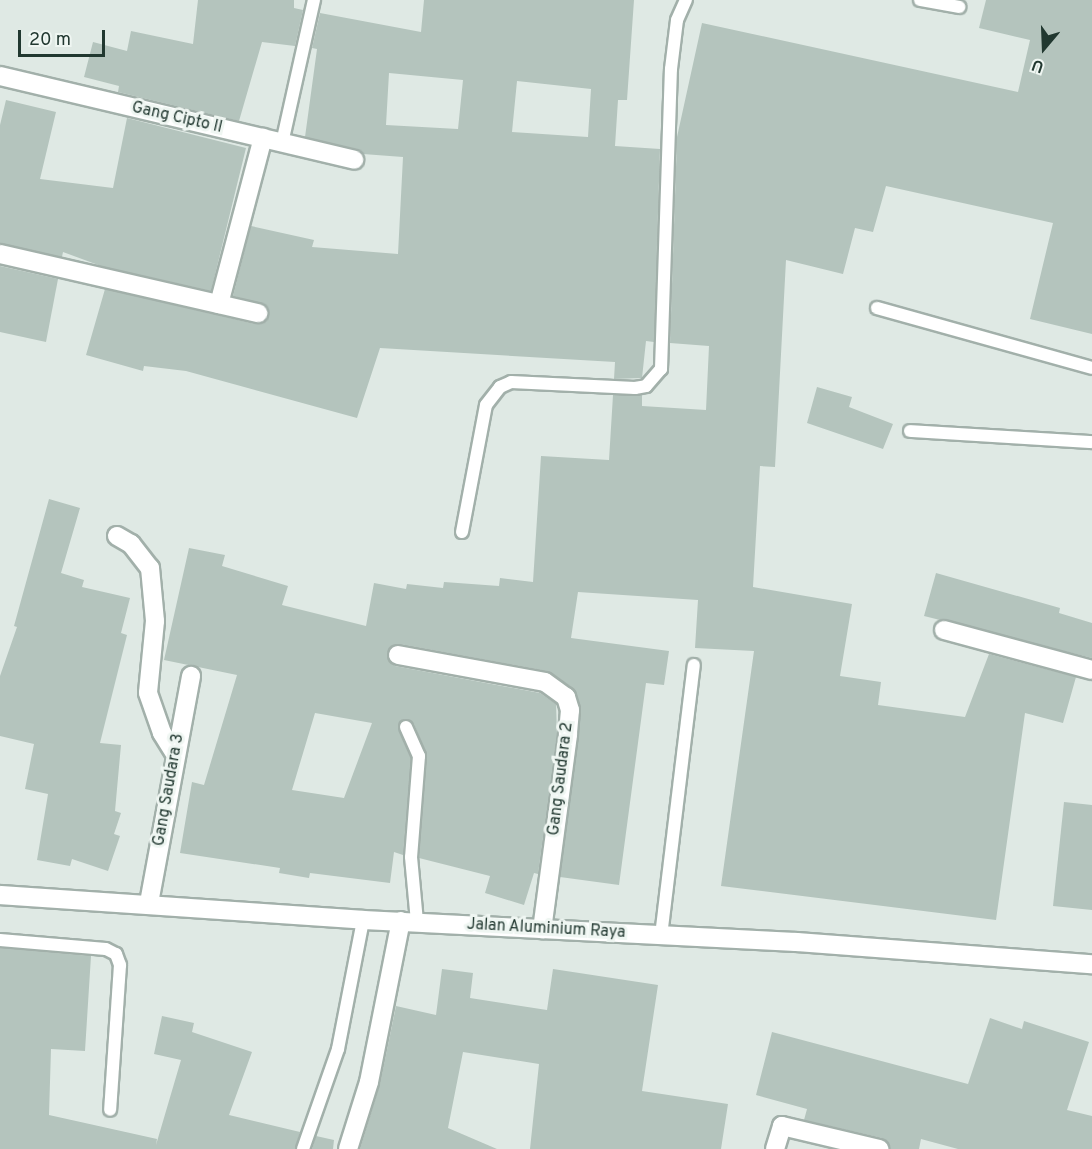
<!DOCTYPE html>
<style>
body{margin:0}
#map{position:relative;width:1092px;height:1149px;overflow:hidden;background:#dfe9e4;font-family:Overpass,sans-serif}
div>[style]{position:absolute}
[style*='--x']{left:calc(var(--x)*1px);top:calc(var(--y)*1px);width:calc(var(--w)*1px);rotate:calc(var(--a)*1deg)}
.building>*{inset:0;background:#b4c4bd}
.roads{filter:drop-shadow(2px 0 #a2b0aa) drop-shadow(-2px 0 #a2b0aa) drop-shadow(0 2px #a2b0aa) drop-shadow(0 -2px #a2b0aa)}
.lane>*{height:12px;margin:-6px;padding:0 6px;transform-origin:6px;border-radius:6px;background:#fff}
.street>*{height:18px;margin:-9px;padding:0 9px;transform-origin:9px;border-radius:9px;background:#fff}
.secondary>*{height:18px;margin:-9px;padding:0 9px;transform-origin:9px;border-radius:9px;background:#fff}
span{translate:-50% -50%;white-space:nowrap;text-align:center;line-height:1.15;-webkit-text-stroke:6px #eff6f2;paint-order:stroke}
.street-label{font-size:16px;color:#213830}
.north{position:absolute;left:1014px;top:18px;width:60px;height:60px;-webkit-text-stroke:4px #eff6f2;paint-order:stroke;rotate:199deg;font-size:16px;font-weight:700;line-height:24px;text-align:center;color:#213830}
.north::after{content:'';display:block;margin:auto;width:21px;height:27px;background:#213830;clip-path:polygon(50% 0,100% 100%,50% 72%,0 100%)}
.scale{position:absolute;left:18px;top:30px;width:87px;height:27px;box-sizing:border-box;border:3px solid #213830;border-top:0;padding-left:8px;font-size:18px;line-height:21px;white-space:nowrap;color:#213830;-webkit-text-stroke:4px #eff6f2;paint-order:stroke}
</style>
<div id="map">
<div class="building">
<div style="clip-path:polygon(198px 0,294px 0,294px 8px,303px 10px,295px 46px,262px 42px,239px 121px,118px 92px,119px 86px,84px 77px,93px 42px,127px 51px,131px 31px,193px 44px)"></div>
<div style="clip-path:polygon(evenodd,424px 0,634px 0,627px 100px,618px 100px,615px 146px,660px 149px,654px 342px,646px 341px,642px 378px,614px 379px,615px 362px,380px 348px,357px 418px,186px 371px,144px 366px,143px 371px,86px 355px,105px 289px,255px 324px,266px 321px,269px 315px,265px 304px,233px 296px,251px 226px,314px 240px,312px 247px,398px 254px,403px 157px,363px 154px,357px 149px,305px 137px,317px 49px,312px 48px,320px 13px,421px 32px,424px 0,389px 73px,463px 80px,458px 129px,386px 125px,389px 73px,424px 0,517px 81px,591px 89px,588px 137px,512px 132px,517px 81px)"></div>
<div style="clip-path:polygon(evenodd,986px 0,1092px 0,1092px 334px,1030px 319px,1053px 223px,886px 186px,873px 232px,855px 228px,843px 274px,786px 260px,775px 467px,760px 466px,753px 587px,852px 604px,840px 676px,881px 682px,878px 705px,965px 717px,989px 654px,1076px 677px,1063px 723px,1025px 713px,996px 920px,721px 886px,754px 651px,695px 648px,698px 600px,578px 592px,571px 638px,669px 651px,664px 685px,646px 683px,619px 885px,560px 877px,581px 711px,573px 688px,547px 671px,400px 644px,387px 652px,388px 659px,395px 666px,540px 693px,556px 704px,557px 734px,538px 874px,534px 873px,524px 905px,485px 893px,490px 876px,419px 858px,427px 756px,414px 724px,407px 719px,398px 727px,411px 757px,403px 855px,394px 852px,390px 883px,310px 873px,309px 878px,279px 873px,280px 868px,180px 853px,192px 782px,204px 785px,237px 675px,164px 660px,189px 548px,225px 555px,222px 566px,288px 586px,282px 605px,366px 626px,374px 583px,406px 589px,407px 584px,443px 588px,444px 582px,499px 586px,500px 578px,533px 582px,541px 456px,609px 460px,613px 395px,642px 395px,642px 406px,706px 410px,709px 346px,670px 343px,677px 137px,702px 23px,1018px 92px,1030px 40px,979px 28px,986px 0,315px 713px,372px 723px,344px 798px,292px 790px,315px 713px)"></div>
<div style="clip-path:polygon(6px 100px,56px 112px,40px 179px,113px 188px,127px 118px,246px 148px,211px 291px,101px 266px,63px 252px,62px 257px,0 243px,0 125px)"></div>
<div style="clip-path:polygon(0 266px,58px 279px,46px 342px,0 332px)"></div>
<div style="clip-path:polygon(817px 387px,852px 397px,849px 407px,893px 424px,883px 449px,807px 423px)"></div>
<div style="clip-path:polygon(49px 499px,80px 508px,61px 573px,84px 580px,82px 587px,130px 598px,121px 633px,127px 635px,100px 743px,121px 745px,115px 811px,121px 813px,114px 834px,120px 836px,108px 871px,72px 859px,70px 866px,37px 860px,48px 794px,25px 789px,34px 744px,0 736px,0 676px,17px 627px,14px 626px)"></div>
<div style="clip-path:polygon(936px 573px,1060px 608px,1059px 613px,1092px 623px,1092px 658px,924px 616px)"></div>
<div style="clip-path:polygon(1064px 802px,1092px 805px,1092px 910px,1053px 906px)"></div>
<div style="clip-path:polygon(0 948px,91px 956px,85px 1051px,51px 1049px,49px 1115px,157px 1139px,156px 1145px,181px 1060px,154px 1054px,162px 1016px,194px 1023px,192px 1032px,252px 1052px,229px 1115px,300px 1132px,295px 1149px,0 1149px)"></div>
<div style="clip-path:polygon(442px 969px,473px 973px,470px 998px,547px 1010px,553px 969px,658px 985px,642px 1091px,728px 1104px,721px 1149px,530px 1149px,539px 1064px,463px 1052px,448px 1128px,497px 1149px,360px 1149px,380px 1084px,396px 1006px,436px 1015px)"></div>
<div style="clip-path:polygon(990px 1018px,1022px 1029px,1024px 1021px,1089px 1042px,1067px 1110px,1092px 1116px,1092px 1149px,958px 1149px,921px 1139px,919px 1149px,890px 1149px,882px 1138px,804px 1120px,807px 1109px,756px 1095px,772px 1032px,968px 1084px)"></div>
<div style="clip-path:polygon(316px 1136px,334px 1140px,333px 1149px,312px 1149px)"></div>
</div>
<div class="roads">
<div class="lane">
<div style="--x:920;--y:0;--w:40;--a:10"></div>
<div style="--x:282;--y:143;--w:147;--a:-77.4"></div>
<div style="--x:877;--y:308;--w:223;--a:15.6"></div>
<div style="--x:910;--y:431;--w:182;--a:3.5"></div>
<div style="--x:462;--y:532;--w:129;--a:-79.3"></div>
<div style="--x:486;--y:405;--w:23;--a:-52"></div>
<div style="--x:500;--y:387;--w:12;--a:-24"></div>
<div style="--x:511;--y:382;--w:124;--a:2.8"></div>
<div style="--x:635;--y:388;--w:11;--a:-10"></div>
<div style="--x:646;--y:386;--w:23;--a:-49"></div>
<div style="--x:661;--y:369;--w:300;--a:-88.1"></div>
<div style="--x:671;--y:69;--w:49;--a:-83"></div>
<div style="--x:677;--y:20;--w:22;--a:-66"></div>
<div style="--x:406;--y:727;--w:32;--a:66"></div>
<div style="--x:419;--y:756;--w:101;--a:94.5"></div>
<div style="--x:411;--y:857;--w:65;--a:84.7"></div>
<div style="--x:661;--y:936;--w:273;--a:-83.1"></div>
<div style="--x:0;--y:940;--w:106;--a:4.9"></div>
<div style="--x:106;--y:949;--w:11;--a:27"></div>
<div style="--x:116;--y:954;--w:12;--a:70"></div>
<div style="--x:120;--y:965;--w:145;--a:93.9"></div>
<div style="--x:303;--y:1149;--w:106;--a:-70.7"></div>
<div style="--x:338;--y:1049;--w:131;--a:-79"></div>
</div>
<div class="street">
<div style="--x:0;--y:76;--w:364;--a:13.3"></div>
<div style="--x:0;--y:254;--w:265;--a:12.9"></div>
<div style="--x:219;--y:304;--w:172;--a:-75.2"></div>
<div style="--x:117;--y:536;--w:16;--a:30"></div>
<div style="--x:131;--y:544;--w:31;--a:52"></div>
<div style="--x:150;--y:568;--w:53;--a:84.6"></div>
<div style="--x:155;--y:621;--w:72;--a:95.6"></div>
<div style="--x:148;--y:693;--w:42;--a:70.7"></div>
<div style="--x:162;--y:733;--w:22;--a:58"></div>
<div style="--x:944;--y:630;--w:153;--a:15.1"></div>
<div style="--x:398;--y:655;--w:149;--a:10.4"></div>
<div style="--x:545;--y:682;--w:26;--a:36"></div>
<div style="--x:566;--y:697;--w:14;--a:73"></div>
<div style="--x:570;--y:710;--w:25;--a:95"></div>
<div style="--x:568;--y:735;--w:196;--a:97.6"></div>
<div style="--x:149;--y:903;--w:231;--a:-79.5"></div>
<div style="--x:348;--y:1149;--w:70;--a:-72.6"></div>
<div style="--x:369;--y:1082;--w:164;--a:-78.8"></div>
<div style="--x:775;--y:1149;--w:24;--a:-73"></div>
<div style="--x:782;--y:1126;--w:100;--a:13.3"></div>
</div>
<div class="secondary">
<div style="--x:0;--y:895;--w:364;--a:3.9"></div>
<div style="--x:363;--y:920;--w:434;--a:2.9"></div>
<div style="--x:796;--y:942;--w:297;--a:4.3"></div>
</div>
</div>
<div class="street-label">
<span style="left:177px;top:118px;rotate:13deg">Gang Cipto II</span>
<span style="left:561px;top:779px;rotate:-83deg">Gang Saudara 2</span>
<span style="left:169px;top:790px;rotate:-80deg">Gang Saudara 3</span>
<span style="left:546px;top:929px;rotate:3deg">Jalan Aluminium Raya</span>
</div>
<div class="north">U</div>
<div class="scale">20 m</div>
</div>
